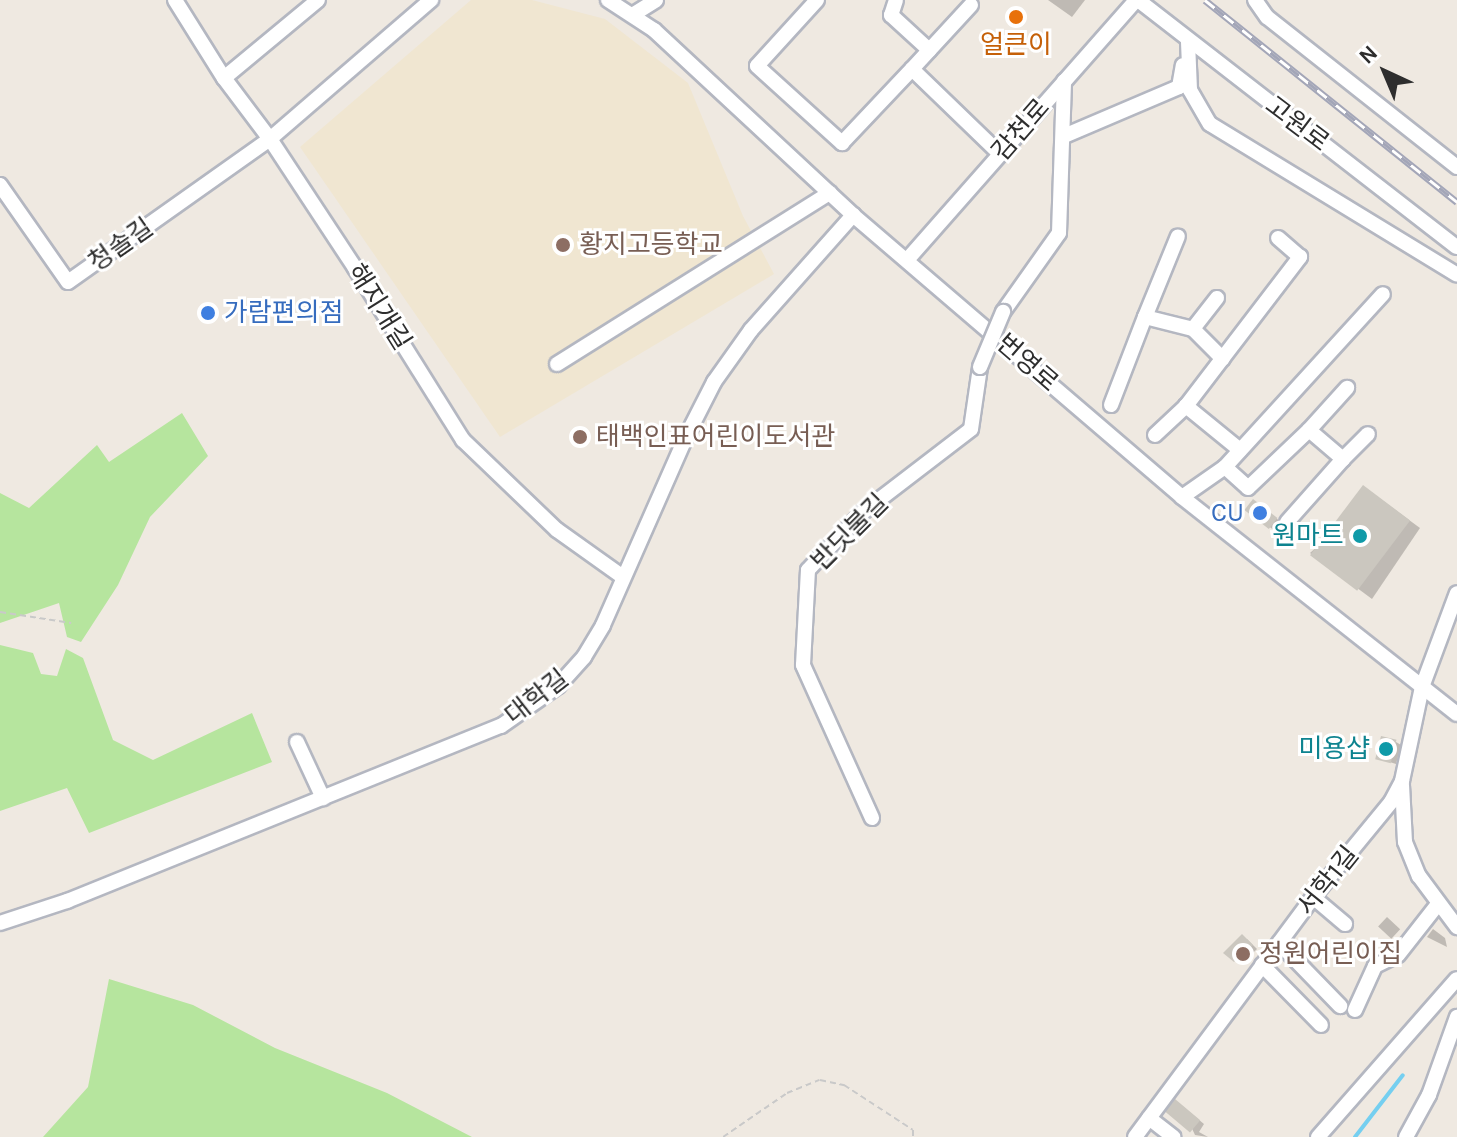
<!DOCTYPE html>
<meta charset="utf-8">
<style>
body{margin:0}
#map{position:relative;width:1457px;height:1137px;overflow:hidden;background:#efe9e1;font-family:Karla,"Noto Sans KR",sans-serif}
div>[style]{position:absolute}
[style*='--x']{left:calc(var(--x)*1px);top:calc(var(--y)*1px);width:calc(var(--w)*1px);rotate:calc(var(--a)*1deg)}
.education>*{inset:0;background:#f0e6d1}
.green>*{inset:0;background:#b6e59e}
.shadow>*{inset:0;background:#0003;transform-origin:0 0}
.stream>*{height:4px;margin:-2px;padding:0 2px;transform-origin:2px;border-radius:2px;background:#75cff0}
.building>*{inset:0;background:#cbc7bf;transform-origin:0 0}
.path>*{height:2px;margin-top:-1px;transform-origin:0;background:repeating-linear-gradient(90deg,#c9c9c9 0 6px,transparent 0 10px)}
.roads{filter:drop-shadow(2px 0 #b4b7c1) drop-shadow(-2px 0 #b4b7c1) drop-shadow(0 2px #b4b7c1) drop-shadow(0 -2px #b4b7c1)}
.minor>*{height:14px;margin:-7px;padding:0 7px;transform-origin:7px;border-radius:7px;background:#fff}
.rail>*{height:7px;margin-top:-3.5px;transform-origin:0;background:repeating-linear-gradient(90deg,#fff 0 12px,#a3a6b8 0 24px);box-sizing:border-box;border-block:2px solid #a3a6b8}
.bridges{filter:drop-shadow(2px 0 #b4b7c1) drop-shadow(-2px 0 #b4b7c1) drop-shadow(0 2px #b4b7c1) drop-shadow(0 -2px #b4b7c1)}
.minor-bridge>*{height:14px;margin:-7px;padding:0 7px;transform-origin:7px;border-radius:7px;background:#fff}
.dots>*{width:22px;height:22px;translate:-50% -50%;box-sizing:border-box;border:4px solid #fff;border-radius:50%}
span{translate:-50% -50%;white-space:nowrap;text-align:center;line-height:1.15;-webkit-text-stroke:6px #fff;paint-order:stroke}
.food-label{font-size:26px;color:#c56008}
.street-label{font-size:26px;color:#2e2e2e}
.education-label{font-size:26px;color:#785e54}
.left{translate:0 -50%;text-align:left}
.shop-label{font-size:26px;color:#366cbe}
.right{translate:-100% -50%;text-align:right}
.culture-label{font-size:26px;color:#0d838f}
.north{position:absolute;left:1345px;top:32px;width:80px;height:80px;-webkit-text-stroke:6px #fff;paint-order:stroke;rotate:316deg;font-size:22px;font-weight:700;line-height:32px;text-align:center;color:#2e2e2e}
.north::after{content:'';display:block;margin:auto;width:28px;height:36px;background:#2e2e2e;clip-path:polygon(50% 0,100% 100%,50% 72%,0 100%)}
</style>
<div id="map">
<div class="education">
<div style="clip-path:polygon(471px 0,532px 0,605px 19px,688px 83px,743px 216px,774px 274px,500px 437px,300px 147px)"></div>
</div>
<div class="green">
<div style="clip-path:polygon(182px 413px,208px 456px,150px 517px,118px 585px,81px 642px,67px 637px,59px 603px,0 623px,0 493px,29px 508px,97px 445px,109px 462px)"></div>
<div style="clip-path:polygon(0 645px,33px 653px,41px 674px,57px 676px,66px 649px,83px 658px,113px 740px,153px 760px,252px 713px,272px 762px,89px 833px,67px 788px,0 811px)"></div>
<div style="clip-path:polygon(109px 979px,193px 1005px,275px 1048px,387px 1093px,472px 1137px,43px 1137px,88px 1087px)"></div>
</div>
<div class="shadow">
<div style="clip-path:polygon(1048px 0,1085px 0,1072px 17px)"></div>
<div style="clip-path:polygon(1375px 495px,1420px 528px,1372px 599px,1310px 553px)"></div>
<div style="clip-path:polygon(1258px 504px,1281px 522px,1275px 531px,1246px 509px)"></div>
<div style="clip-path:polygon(1396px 742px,1401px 745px,1396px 764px,1377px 758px)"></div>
<div style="left:1387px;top:917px;width:18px;height:13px;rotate:43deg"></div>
<div style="clip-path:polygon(1433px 929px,1445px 938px,1447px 947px,1427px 937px)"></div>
<div style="clip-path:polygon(1247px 939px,1257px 949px,1241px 964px,1226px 952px)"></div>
<div style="clip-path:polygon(1181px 1105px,1204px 1124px,1199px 1132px,1208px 1137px,1195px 1135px)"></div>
</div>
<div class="stream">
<div style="--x:1355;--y:1137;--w:78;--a:-52.3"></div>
</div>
<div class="building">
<div style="left:1363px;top:485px;width:59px;height:88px;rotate:37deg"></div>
<div style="left:1253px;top:499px;width:31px;height:14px;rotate:38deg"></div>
<div style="left:1381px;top:736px;width:16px;height:24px;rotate:14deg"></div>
<div style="clip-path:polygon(1242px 934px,1253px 945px,1234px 962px,1223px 953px)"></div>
<div style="left:1175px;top:1099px;width:33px;height:16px;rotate:40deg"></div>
</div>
<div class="path">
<div style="--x:0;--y:612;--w:72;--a:8.8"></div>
<div style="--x:723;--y:1137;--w:78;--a:-34.5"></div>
<div style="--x:787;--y:1093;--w:35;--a:-22"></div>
<div style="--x:820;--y:1080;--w:25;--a:12"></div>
<div style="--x:844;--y:1085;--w:82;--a:33.1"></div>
<div style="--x:913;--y:1130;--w:7;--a:90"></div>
</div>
<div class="roads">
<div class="minor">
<div style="--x:175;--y:0;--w:92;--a:57.9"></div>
<div style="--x:224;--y:78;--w:76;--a:53"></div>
<div style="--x:270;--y:139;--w:154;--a:56.6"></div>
<div style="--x:355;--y:268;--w:203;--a:57.9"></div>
<div style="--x:463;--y:440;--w:130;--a:43.8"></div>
<div style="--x:557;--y:530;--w:81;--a:35.5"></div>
<div style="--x:608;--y:0;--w:55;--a:33.1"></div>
<div style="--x:654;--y:30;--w:272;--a:42.9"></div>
<div style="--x:853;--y:215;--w:433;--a:40.6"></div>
<div style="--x:1182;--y:497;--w:350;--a:38.3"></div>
<div style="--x:817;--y:0;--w:89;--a:132.3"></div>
<div style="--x:757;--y:66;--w:115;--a:42.2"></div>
<div style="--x:842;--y:143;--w:102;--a:-46.6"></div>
<div style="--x:912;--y:69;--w:122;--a:44"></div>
<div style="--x:896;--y:0;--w:16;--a:108"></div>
<div style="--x:891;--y:15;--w:52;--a:42.6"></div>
<div style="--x:1138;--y:0;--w:403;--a:37.8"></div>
<div style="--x:1255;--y:0;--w:21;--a:55"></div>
<div style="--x:1267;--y:17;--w:242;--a:38.3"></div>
<div style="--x:634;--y:14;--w:26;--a:-32"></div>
<div style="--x:1188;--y:42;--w:48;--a:87.6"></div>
<div style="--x:1190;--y:90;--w:39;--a:60"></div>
<div style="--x:1210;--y:124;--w:289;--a:31.4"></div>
<div style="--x:912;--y:69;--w:87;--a:-47.3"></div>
<div style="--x:224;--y:78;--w:122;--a:-39.7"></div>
<div style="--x:1064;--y:136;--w:125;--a:-23.1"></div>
<div style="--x:1179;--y:87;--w:22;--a:-80"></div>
<div style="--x:0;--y:185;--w:118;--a:55"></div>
<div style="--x:68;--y:282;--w:247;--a:-35.3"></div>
<div style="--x:270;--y:139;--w:213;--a:-40.8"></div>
<div style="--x:907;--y:260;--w:346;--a:-48.6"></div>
<div style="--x:1217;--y:298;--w:39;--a:128"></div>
<div style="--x:1193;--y:329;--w:42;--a:45"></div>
<div style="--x:1003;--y:312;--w:97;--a:-54.7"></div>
<div style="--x:1059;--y:233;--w:152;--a:-88.1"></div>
<div style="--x:1145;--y:317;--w:87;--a:-67.8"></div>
<div style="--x:557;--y:364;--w:322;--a:-32.1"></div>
<div style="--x:1111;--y:405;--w:94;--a:-68.9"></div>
<div style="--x:1145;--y:317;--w:49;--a:14"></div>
<div style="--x:1309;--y:430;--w:57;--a:-47.9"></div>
<div style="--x:1155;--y:435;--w:42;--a:-43.1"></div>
<div style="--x:1240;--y:450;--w:70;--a:-140.8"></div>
<div style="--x:1186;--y:406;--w:188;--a:-52.6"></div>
<div style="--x:1300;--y:257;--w:29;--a:-139"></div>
<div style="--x:1343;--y:459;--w:35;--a:-45"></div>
<div style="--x:1225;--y:467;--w:31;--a:42"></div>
<div style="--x:1248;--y:488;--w:84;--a:-43.6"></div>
<div style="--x:1309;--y:430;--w:45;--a:40.5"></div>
<div style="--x:1343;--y:459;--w:84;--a:131.6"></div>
<div style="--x:1182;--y:497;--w:52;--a:-34.9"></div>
<div style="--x:1225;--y:467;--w:234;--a:-47.6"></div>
<div style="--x:297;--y:742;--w:62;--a:65.1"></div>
<div style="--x:1402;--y:785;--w:57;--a:87"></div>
<div style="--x:1405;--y:842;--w:37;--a:68"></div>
<div style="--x:1419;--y:876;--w:64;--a:53.3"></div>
<div style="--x:872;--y:818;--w:168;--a:-114.3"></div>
<div style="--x:803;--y:665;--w:95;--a:-87"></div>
<div style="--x:808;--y:570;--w:80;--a:-46.5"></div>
<div style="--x:863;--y:512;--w:136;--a:-37.5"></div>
<div style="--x:971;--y:429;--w:63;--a:-81.7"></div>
<div style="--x:1313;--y:897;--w:42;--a:40.2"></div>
<div style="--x:0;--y:923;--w:71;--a:-18.2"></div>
<div style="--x:67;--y:901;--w:468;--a:-22"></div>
<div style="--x:501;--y:726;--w:70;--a:-35.1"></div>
<div style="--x:558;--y:686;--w:39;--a:-48"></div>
<div style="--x:584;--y:657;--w:37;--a:-59"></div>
<div style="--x:603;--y:625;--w:203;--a:-66.2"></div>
<div style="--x:685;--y:439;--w:64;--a:-63"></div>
<div style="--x:714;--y:382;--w:64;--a:-54.6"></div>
<div style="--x:751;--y:330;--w:154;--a:-48.4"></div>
<div style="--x:1279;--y:943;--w:88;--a:45.9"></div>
<div style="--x:1262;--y:965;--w:84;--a:45.5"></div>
<div style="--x:1355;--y:1010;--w:48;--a:-65.6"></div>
<div style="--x:1375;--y:966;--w:25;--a:-26"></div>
<div style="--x:1398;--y:955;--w:65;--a:-51.9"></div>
<div style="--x:1149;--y:1118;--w:31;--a:38"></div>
<div style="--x:1135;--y:1137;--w:299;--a:-53.4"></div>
<div style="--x:1313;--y:897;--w:123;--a:-50.6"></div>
<div style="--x:1391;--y:802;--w:24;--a:-62"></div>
<div style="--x:1402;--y:781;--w:96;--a:-78"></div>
<div style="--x:1422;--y:687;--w:100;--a:-69.6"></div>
<div style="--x:1318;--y:1137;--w:210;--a:-48.7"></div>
<div style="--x:1406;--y:1137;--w:48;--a:-61.3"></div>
<div style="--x:1429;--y:1095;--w:83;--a:-70.3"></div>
</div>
</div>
<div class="rail">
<div style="--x:1205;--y:0;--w:323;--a:38.7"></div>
</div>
<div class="bridges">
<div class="minor-bridge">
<div style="--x:980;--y:367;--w:60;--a:-67.3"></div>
</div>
</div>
<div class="dots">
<div style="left:1016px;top:17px;background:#e8710a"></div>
<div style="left:563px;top:245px;background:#8d6e63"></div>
<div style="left:208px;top:313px;background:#3f7fe0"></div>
<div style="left:580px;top:437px;background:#8d6e63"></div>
<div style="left:1260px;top:513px;background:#3f7fe0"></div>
<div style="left:1360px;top:536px;background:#0f9aa8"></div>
<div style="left:1386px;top:749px;background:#0f9aa8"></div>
<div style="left:1243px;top:954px;background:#8d6e63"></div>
</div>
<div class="food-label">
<span style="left:1016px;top:45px">얼큰이</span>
</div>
<div class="street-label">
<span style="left:1297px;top:124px;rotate:37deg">고원로</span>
<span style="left:1021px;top:130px;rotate:-49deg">감천로</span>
<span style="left:121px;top:245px;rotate:-35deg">청솔길</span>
<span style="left:379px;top:307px;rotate:58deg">해지개길</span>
<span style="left:1027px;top:363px;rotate:41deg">번영로</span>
<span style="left:850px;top:532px;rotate:-45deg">반딧불길</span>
<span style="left:537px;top:697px;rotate:-38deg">대학길</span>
<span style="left:1328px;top:881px;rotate:-51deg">서학1길</span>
</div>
<div class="education-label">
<span class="left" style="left:579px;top:245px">황지고등학교</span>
<span class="left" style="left:596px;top:437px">태백인표어린이도서관</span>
<span class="left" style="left:1259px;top:954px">정원어린이집</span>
</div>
<div class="shop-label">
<span class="left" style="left:224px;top:313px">가람편의점</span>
<span class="right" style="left:1244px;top:513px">CU</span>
</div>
<div class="culture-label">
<span class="right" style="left:1344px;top:536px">원마트</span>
<span class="right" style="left:1370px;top:749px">미용샵</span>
</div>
<div class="north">N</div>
</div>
